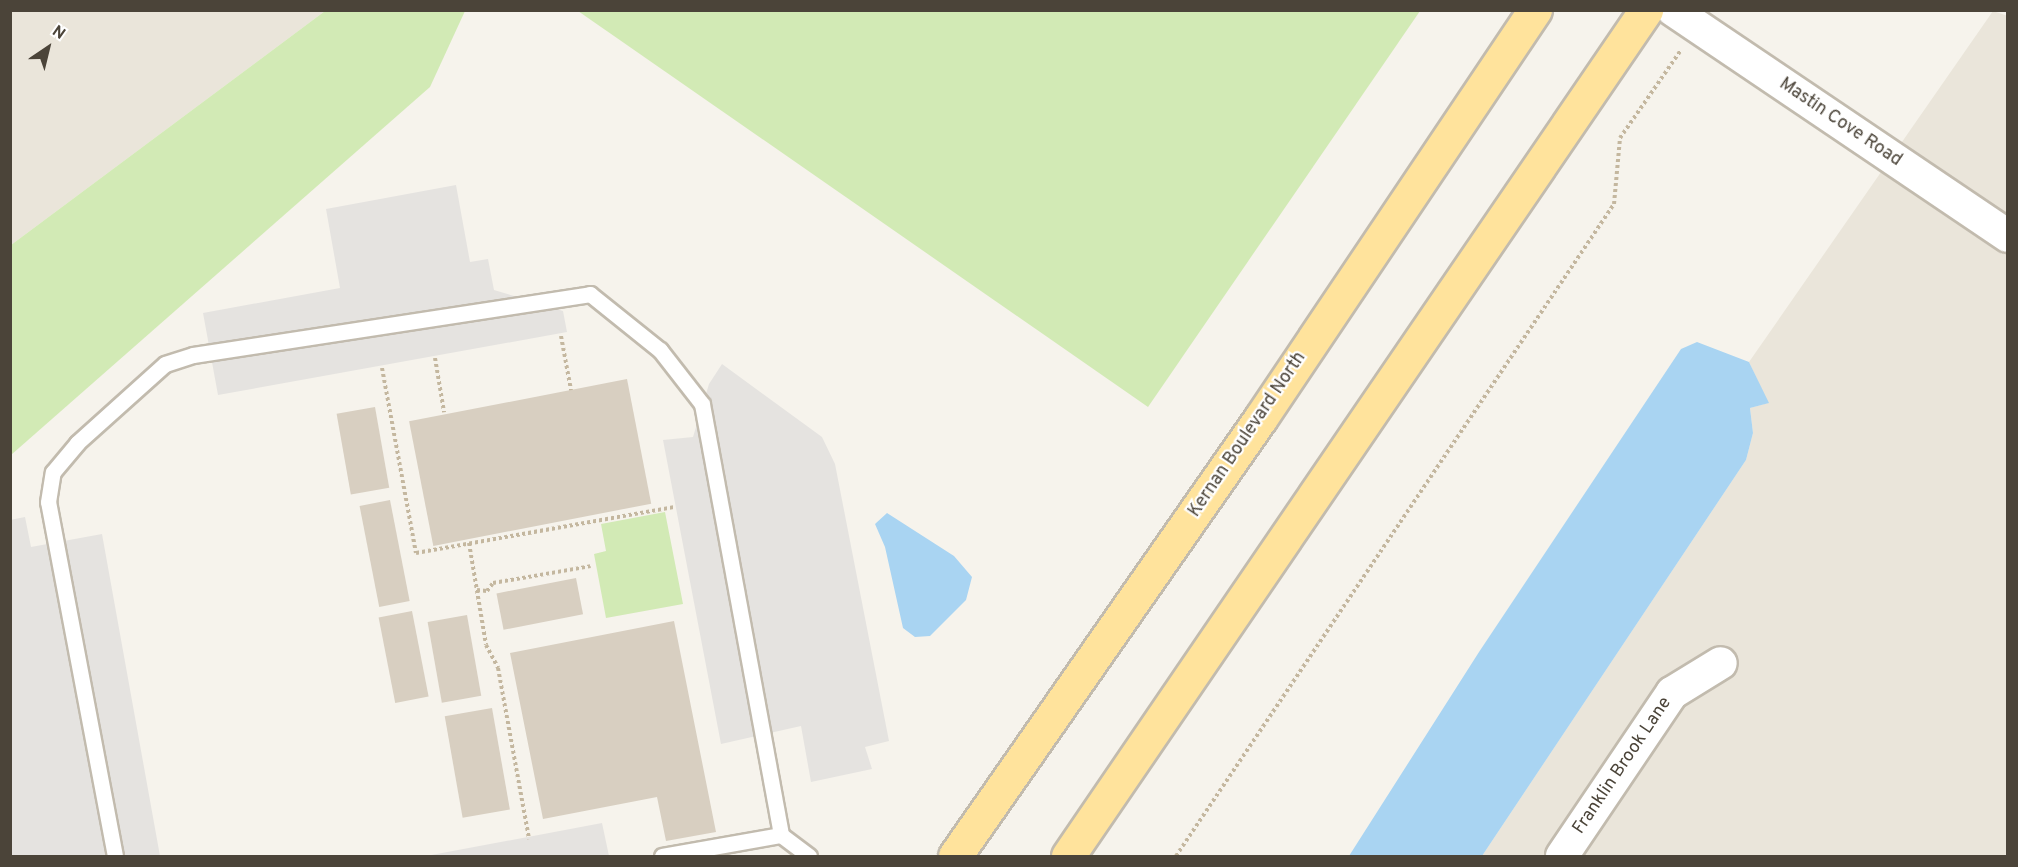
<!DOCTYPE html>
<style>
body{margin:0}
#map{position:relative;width:2018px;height:867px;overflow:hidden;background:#f6f3ec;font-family:Overpass,sans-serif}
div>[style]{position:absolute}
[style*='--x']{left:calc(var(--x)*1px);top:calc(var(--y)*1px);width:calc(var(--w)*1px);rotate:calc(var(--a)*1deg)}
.residential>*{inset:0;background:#eae5da}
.green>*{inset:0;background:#d2eab5}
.parking>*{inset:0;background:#e5e3e0}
.water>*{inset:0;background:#a9d4f2}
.building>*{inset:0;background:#d8cfc1;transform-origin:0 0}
.path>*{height:4px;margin-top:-2px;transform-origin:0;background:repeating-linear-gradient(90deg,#c4b79f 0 3px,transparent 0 6px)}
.roads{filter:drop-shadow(2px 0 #c2bbae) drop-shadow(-2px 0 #c2bbae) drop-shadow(0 2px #c2bbae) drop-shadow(0 -2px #c2bbae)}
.service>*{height:15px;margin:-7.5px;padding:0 7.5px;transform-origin:7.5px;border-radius:7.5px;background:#fff}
.minor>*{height:32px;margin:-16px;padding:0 16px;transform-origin:16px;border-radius:16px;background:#fff}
.primary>*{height:33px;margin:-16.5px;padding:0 16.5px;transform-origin:16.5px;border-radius:16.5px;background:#ffe39c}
span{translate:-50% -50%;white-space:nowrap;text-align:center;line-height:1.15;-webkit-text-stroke:4.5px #fff;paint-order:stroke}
.street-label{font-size:18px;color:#4b4439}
.frame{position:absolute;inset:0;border:12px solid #4b4439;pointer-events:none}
.north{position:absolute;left:18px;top:18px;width:60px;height:60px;-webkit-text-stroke:4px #fff;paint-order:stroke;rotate:35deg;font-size:16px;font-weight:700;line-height:24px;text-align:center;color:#4b4439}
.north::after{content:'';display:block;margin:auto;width:21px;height:27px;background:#4b4439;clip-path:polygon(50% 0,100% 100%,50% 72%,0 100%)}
</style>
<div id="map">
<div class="residential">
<div style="clip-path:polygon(11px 11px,325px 11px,11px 245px)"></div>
<div style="clip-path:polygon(1993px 11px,2008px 16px,2007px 856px,1482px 856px,1746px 460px,1753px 433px,1750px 408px,1768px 403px,1749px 362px)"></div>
</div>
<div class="green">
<div style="clip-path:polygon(325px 11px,465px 11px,430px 87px,11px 455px,11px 245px)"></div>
<div style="clip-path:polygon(578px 11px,1420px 11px,1148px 407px)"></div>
<div style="clip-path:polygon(665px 512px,683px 604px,606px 618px,594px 554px,606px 551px,601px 524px)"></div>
</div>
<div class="parking">
<div style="clip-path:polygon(456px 185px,470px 262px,488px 259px,494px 290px,563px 311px,567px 332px,218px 395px,203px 313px,340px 288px,326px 209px)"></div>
<div style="clip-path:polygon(722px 364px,822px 437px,835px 464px,889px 741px,865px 747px,872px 769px,811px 782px,801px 726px,721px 744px,663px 440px,693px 437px,709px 384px)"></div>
<div style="clip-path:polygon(25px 517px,31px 547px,102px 534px,160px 856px,11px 856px,10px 520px)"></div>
<div style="clip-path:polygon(602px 823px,609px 856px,426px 856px)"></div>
</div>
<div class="water">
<div style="clip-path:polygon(1697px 342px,1749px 362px,1769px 403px,1750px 408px,1753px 433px,1746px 460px,1482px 856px,1349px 856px,1479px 652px,1681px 349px)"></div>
<div style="clip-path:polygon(887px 513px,954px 556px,972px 577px,966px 600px,930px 636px,915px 637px,903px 628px,885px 547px,875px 524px)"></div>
</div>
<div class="building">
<div style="left:627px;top:379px;width:127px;height:222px;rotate:79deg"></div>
<div style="left:375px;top:407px;width:82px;height:39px;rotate:80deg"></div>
<div style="left:390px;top:500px;width:103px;height:31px;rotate:79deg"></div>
<div style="left:576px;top:578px;width:37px;height:81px;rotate:79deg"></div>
<div style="left:412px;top:611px;width:87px;height:34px;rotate:79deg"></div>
<div style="left:467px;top:615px;width:82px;height:40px;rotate:80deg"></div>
<div style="clip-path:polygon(674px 621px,716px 832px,666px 841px,657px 797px,543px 819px,510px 653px)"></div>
<div style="left:492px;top:708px;width:103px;height:48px;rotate:80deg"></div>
</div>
<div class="path">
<div style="--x:561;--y:336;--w:55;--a:79.5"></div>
<div style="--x:435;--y:358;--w:55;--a:80.5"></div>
<div style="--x:382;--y:368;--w:188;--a:79.6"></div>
<div style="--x:416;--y:553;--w:263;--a:-10.1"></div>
<div style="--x:469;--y:543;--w:103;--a:80.5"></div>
<div style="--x:486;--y:645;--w:26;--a:62"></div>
<div style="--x:498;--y:668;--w:174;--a:79.7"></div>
<div style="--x:477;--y:590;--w:10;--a:6"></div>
<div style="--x:487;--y:591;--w:10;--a:-53"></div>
<div style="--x:493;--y:583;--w:99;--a:-9.8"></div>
<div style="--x:1176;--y:856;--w:785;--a:-56.11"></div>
<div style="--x:1614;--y:204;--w:66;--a:-84.8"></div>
<div style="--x:1620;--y:138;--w:107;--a:-55.3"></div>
</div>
<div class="roads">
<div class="service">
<div style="--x:115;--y:856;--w:360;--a:-100.7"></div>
<div style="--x:48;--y:502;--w:30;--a:-81"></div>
<div style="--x:53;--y:472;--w:38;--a:-50"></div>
<div style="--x:77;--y:443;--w:118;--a:-41.9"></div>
<div style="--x:165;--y:364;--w:29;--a:-18"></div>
<div style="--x:193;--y:355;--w:402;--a:-8.7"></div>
<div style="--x:590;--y:294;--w:90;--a:38.7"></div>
<div style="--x:660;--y:350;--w:68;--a:52.1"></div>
<div style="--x:702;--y:404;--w:438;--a:79.6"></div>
<div style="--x:781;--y:835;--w:35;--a:37"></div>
<div style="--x:662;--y:856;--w:121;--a:-10"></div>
</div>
<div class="minor">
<div style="--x:1673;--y:10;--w:404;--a:34"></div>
<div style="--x:1562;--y:856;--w:197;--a:-56"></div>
<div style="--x:1672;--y:693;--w:57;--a:-31.5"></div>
</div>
<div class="primary">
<div style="--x:955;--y:856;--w:533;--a:-55.09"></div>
<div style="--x:1260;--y:419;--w:493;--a:-56.1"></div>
<div style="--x:1068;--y:856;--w:1025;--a:-55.66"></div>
</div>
</div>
<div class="street-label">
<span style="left:1840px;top:123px;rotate:34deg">Mastin Cove Road</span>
<span style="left:1248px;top:435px;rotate:-56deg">Kernan Boulevard North</span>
<span style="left:1623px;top:766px;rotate:-56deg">Franklin Brook Lane</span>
</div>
<div class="frame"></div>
<div class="north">N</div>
</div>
